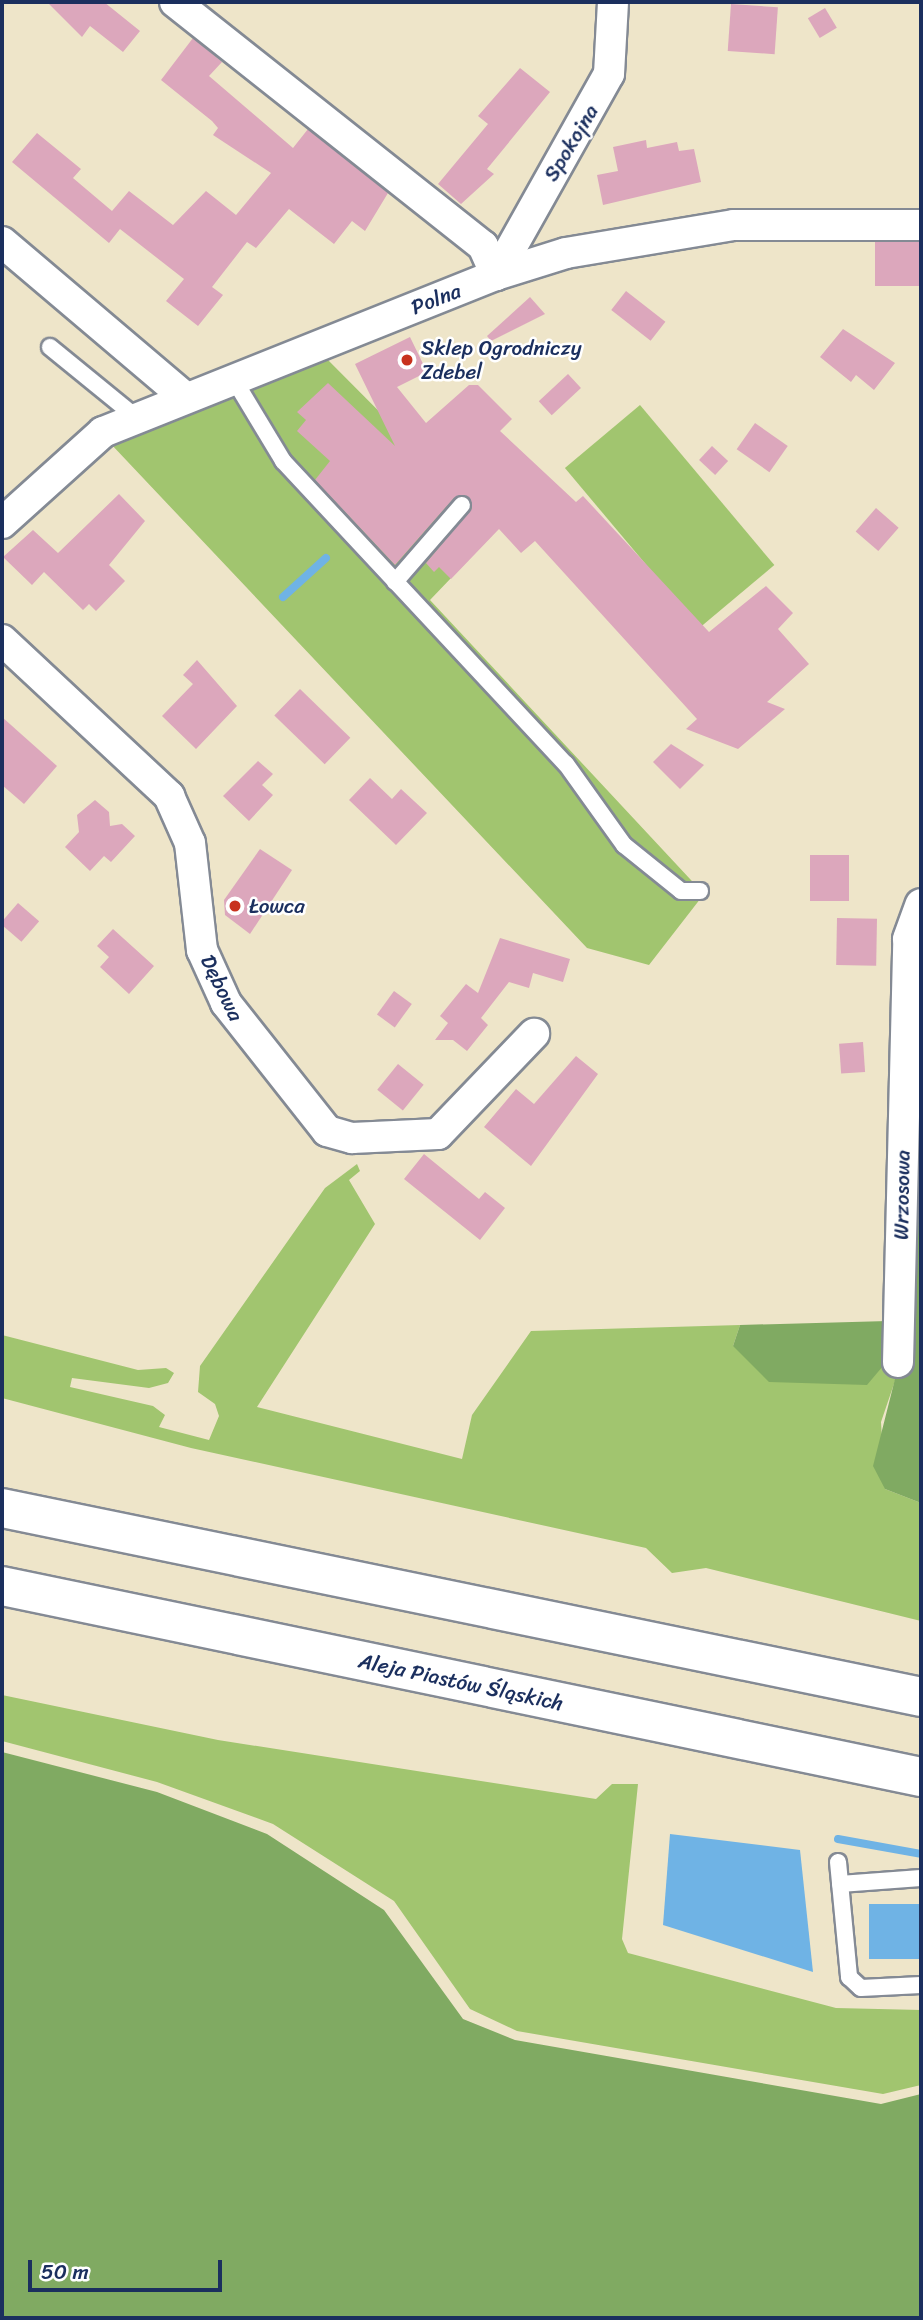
<!DOCTYPE html>
<meta charset="utf-8">
<style>
body{margin:0}
#map{position:relative;width:923px;height:2320px;overflow:hidden;background:#eee5c9;font-family:Sriracha,sans-serif}
div>[style]{position:absolute}
[style*='--x']{left:calc(var(--x)*1px);top:calc(var(--y)*1px);width:calc(var(--w)*1px);rotate:calc(var(--a)*1deg)}
.green>*{inset:0;background:#a1c56f;transform-origin:0 0}
.forest>*{inset:0;background:#80aa62}
.water>*{inset:0;background:#6fb3e5;transform-origin:0 0}
.stream>*{height:8px;margin:-4px;padding:0 4px;transform-origin:4px;border-radius:4px;background:#6fb3e5}
.building>*{inset:0;background:#dca7bc;transform-origin:0 0}
.roads{filter:drop-shadow(2px 0 #848a94) drop-shadow(-2px 0 #848a94) drop-shadow(0 2px #848a94) drop-shadow(0 -2px #848a94)}
.service>*{height:16px;margin:-8px;padding:0 8px;transform-origin:8px;border-radius:8px;background:#fff}
.minor>*{height:30px;margin:-15px;padding:0 15px;transform-origin:15px;border-radius:15px;background:#fff}
.motorway>*{height:38px;margin:-19px;padding:0 19px;transform-origin:19px;border-radius:19px;background:#fff}
.dots>*{width:19px;height:19px;translate:-50% -50%;box-sizing:border-box;border:4px solid #fff;border-radius:50%}
span{translate:-50% -50%;white-space:nowrap;text-align:center;line-height:1.15;-webkit-text-stroke:5px #fff;paint-order:stroke}
.street-label{font-size:21px;color:#1b2f5e}
.poi-label{font-size:21px;color:#1b2f5e}
.left{translate:0 -50%;text-align:left}
.frame{position:absolute;inset:0;border:4px solid #1b2f5e;pointer-events:none}
.scale{position:absolute;left:28px;top:2260px;width:194px;height:32px;box-sizing:border-box;border:4px solid #1b2f5e;border-top:0;padding-left:9px;font-size:21px;line-height:24px;white-space:nowrap;color:#1b2f5e;-webkit-text-stroke:5px #fff;paint-order:stroke}
</style>
<div id="map">
<div class="green">
<div style="clip-path:polygon(321px 353px,497px 530px,430px 600px,704px 894px,649px 965px,587px 948px,110px 443px)"></div>
<div style="left:640px;top:405px;width:209px;height:98px;rotate:50deg"></div>
<div style="clip-path:polygon(357px 1164px,360px 1171px,349px 1180px,375px 1224px,257px 1407px,462px 1459px,472px 1415px,531px 1331px,740px 1325px,733px 1346px,882px 1365px,897px 1375px,881px 1422px,885px 1489px,921px 1503px,921px 1621px,706px 1568px,672px 1573px,646px 1548px,191px 1448px,2px 1398px,2px 1335px,138px 1370px,166px 1368px,174px 1373px,168px 1383px,149px 1388px,72px 1378px,70px 1387px,153px 1406px,165px 1415px,159px 1427px,209px 1440px,219px 1416px,215px 1404px,198px 1392px,200px 1366px,325px 1188px)"></div>
<div style="clip-path:polygon(2px 1695px,218px 1740px,596px 1799px,612px 1784px,638px 1784px,622px 1939px,628px 1953px,836px 2008px,921px 2010px,921px 2085px,883px 2094px,517px 2031px,470px 2009px,394px 1901px,273px 1824px,157px 1782px,2px 1741px)"></div>
</div>
<div class="forest">
<div style="clip-path:polygon(921px 950px,921px 1503px,885px 1489px,873px 1466px,896px 1375px,883px 1366px,867px 1385px,769px 1382px,733px 1346px,740px 1325px,888px 1321px)"></div>
<div style="clip-path:polygon(2px 1752px,157px 1792px,267px 1834px,384px 1910px,463px 2019px,515px 2040px,881px 2104px,921px 2094px,921px 2318px,2px 2318px)"></div>
</div>
<div class="water">
<div style="clip-path:polygon(670px 1834px,800px 1850px,813px 1972px,663px 1925px)"></div>
<div style="left:921px;top:1904px;width:55px;height:52px;rotate:90deg"></div>
</div>
<div class="stream">
<div style="--x:283;--y:597;--w:58;--a:-42.2"></div>
<div style="--x:838;--y:1839;--w:84;--a:10.2"></div>
</div>
<div class="building">
<div style="clip-path:polygon(47px 2px,104px 2px,140px 31px,123px 52px,90px 26px,82px 37px)"></div>
<div style="left:731px;top:4px;width:47px;height:47px;rotate:4deg"></div>
<div style="left:825px;top:8px;width:23px;height:20px;rotate:59deg"></div>
<div style="clip-path:polygon(193px 38px,222px 62px,209px 76px,293px 148px,308px 129px,388px 193px,365px 231px,352px 221px,334px 244px,289px 209px,256px 248px,247px 242px,212px 287px,223px 295px,198px 326px,166px 301px,184px 279px,120px 229px,109px 243px,12px 162px,37px 133px,81px 169px,73px 178px,112px 211px,129px 191px,173px 225px,206px 191px,236px 215px,271px 173px,213px 135px,218px 128px,212px 121px,161px 80px)"></div>
<div style="clip-path:polygon(520px 68px,550px 92px,487px 169px,494px 174px,461px 204px,438px 184px,488px 124px,478px 116px)"></div>
<div style="clip-path:polygon(646px 140px,647px 148px,677px 142px,679px 151px,694px 149px,701px 182px,603px 205px,597px 175px,618px 171px,613px 147px)"></div>
<div style="left:875px;top:242px;width:46px;height:44px"></div>
<div style="left:626px;top:291px;width:50px;height:24px;rotate:38deg"></div>
<div style="clip-path:polygon(530px 297px,545px 314px,491px 341px,487px 336px)"></div>
<div style="clip-path:polygon(843px 329px,895px 363px,874px 390px,856px 375px,851px 382px,820px 357px)"></div>
<div style="clip-path:polygon(410px 337px,427px 372px,397px 387px,426px 423px,469px 385px,478px 385px,512px 419px,500px 431px,576px 502px,583px 496px,709px 632px,766px 586px,793px 613px,778px 629px,809px 664px,767px 702px,785px 709px,738px 749px,686px 729px,697px 719px,535px 541px,521px 553px,499px 529px,451px 579px,439px 567px,434px 572px,426px 563px,472px 508px,465px 495px,454px 498px,395px 565px,315px 480px,330px 461px,297px 431px,306px 420px,297px 412px,328px 383px,395px 446px,355px 364px)"></div>
<div style="left:568px;top:374px;width:19px;height:40px;rotate:47deg"></div>
<div style="left:755px;top:423px;width:40px;height:32px;rotate:35deg"></div>
<div style="left:712px;top:446px;width:22px;height:19px;rotate:43deg"></div>
<div style="clip-path:polygon(119px 494px,145px 521px,109px 565px,125px 581px,96px 611px,89px 604px,83px 610px,44px 572px,32px 585px,3px 557px,33px 530px,58px 553px)"></div>
<div style="left:876px;top:508px;width:30px;height:31px;rotate:41deg"></div>
<div style="clip-path:polygon(197px 660px,237px 706px,196px 749px,162px 716px,193px 684px,183px 675px)"></div>
<div style="left:300px;top:689px;width:70px;height:37px;rotate:44deg"></div>
<div style="clip-path:polygon(2px 717px,57px 766px,24px 804px,2px 785px)"></div>
<div style="clip-path:polygon(671px 744px,704px 765px,680px 789px,653px 762px)"></div>
<div style="clip-path:polygon(258px 761px,273px 774px,262px 785px,273px 795px,249px 821px,223px 796px)"></div>
<div style="clip-path:polygon(370px 778px,392px 799px,401px 789px,427px 813px,396px 845px,349px 800px)"></div>
<div style="clip-path:polygon(95px 800px,109px 812px,110px 826px,122px 824px,135px 836px,111px 862px,104px 856px,90px 871px,65px 847px,79px 832px,77px 815px)"></div>
<div style="clip-path:polygon(260px 849px,292px 870px,250px 934px,225px 915px,224px 900px)"></div>
<div style="left:810px;top:855px;width:39px;height:46px"></div>
<div style="left:18px;top:903px;width:28px;height:27px;rotate:41deg"></div>
<div style="left:837px;top:918px;width:40px;height:47px;rotate:1deg"></div>
<div style="clip-path:polygon(113px 929px,154px 966px,129px 994px,100px 967px,109px 957px,97px 946px)"></div>
<div style="clip-path:polygon(500px 938px,570px 959px,563px 982px,533px 973px,529px 988px,509px 982px,481px 1018px,488px 1025px,467px 1051px,453px 1040px,435px 1040px,448px 1023px,440px 1016px,466px 984px,478px 993px)"></div>
<div style="left:394px;top:991px;width:22px;height:29px;rotate:36deg"></div>
<div style="left:863px;top:1042px;width:30px;height:24px;rotate:86deg"></div>
<div style="clip-path:polygon(576px 1056px,598px 1074px,531px 1166px,484px 1127px,516px 1089px,534px 1104px)"></div>
<div style="left:398px;top:1064px;width:33px;height:33px;rotate:39deg"></div>
<div style="clip-path:polygon(424px 1154px,479px 1199px,485px 1192px,505px 1208px,480px 1240px,404px 1179px)"></div>
</div>
<div class="roads">
<div class="service">
<div style="--x:50;--y:347;--w:112;--a:39.2"></div>
<div style="--x:233;--y:378;--w:97;--a:58.9"></div>
<div style="--x:283;--y:461;--w:415;--a:47"></div>
<div style="--x:566;--y:764;--w:100;--a:54.4"></div>
<div style="--x:624;--y:845;--w:73;--a:38.9"></div>
<div style="--x:681;--y:891;--w:19;--a:0"></div>
<div style="--x:395;--y:582;--w:102;--a:-49"></div>
<div style="--x:838;--y:1862;--w:116;--a:84.5"></div>
<div style="--x:849;--y:1977;--w:16;--a:43"></div>
<div style="--x:861;--y:1988;--w:60;--a:-2.9"></div>
<div style="--x:840;--y:1884;--w:81;--a:-4.2"></div>
</div>
<div class="minor">
<div style="--x:175;--y:2;--w:393;--a:38.4"></div>
<div style="--x:483;--y:246;--w:32;--a:66"></div>
<div style="--x:2;--y:242;--w:240;--a:40.3"></div>
<div style="--x:496;--y:275;--w:231;--a:-60.7"></div>
<div style="--x:609;--y:74;--w:72;--a:-86.8"></div>
<div style="--x:2;--y:523;--w:136;--a:-42"></div>
<div style="--x:103;--y:432;--w:423;--a:-21.8"></div>
<div style="--x:496;--y:275;--w:73;--a:-17.4"></div>
<div style="--x:566;--y:253;--w:170;--a:-9.5"></div>
<div style="--x:734;--y:225;--w:187;--a:0"></div>
<div style="--x:2;--y:640;--w:229;--a:43"></div>
<div style="--x:169;--y:796;--w:51;--a:65.9"></div>
<div style="--x:190;--y:843;--w:108;--a:83.6"></div>
<div style="--x:202;--y:950;--w:58;--a:65.6"></div>
<div style="--x:226;--y:1003;--w:163;--a:51.7"></div>
<div style="--x:327;--y:1131;--w:26;--a:16"></div>
<div style="--x:352;--y:1138;--w:86;--a:-2.7"></div>
<div style="--x:438;--y:1134;--w:139;--a:-46.2"></div>
<div style="--x:898;--y:1362;--w:423;--a:-88.6"></div>
<div style="--x:908;--y:939;--w:37;--a:-70"></div>
</div>
<div class="motorway">
<div style="--x:2;--y:1508;--w:938;--a:11.62"></div>
<div style="--x:2;--y:1586;--w:939;--a:11.74"></div>
</div>
</div>
<div class="dots">
<div style="left:407px;top:360px;background:#c8321e"></div>
<div style="left:235px;top:906px;background:#c8321e"></div>
</div>
<div class="street-label">
<span style="left:571px;top:143px;rotate:-59deg">Spokojna</span>
<span style="left:436px;top:299px;rotate:-21deg">Polna</span>
<span style="left:222px;top:988px;rotate:64deg">Dębowa</span>
<span style="left:902px;top:1195px;rotate:-89deg">Wrzosowa</span>
<span style="left:461px;top:1682px;rotate:12deg">Aleja Piastów Śląskich</span>
</div>
<div class="poi-label">
<span class="left" style="left:421px;top:360px">Sklep Ogrodniczy<br>Zdebel</span>
<span class="left" style="left:249px;top:906px">Łowca</span>
</div>
<div class="frame"></div>
<div class="scale">50 m</div>
</div>
